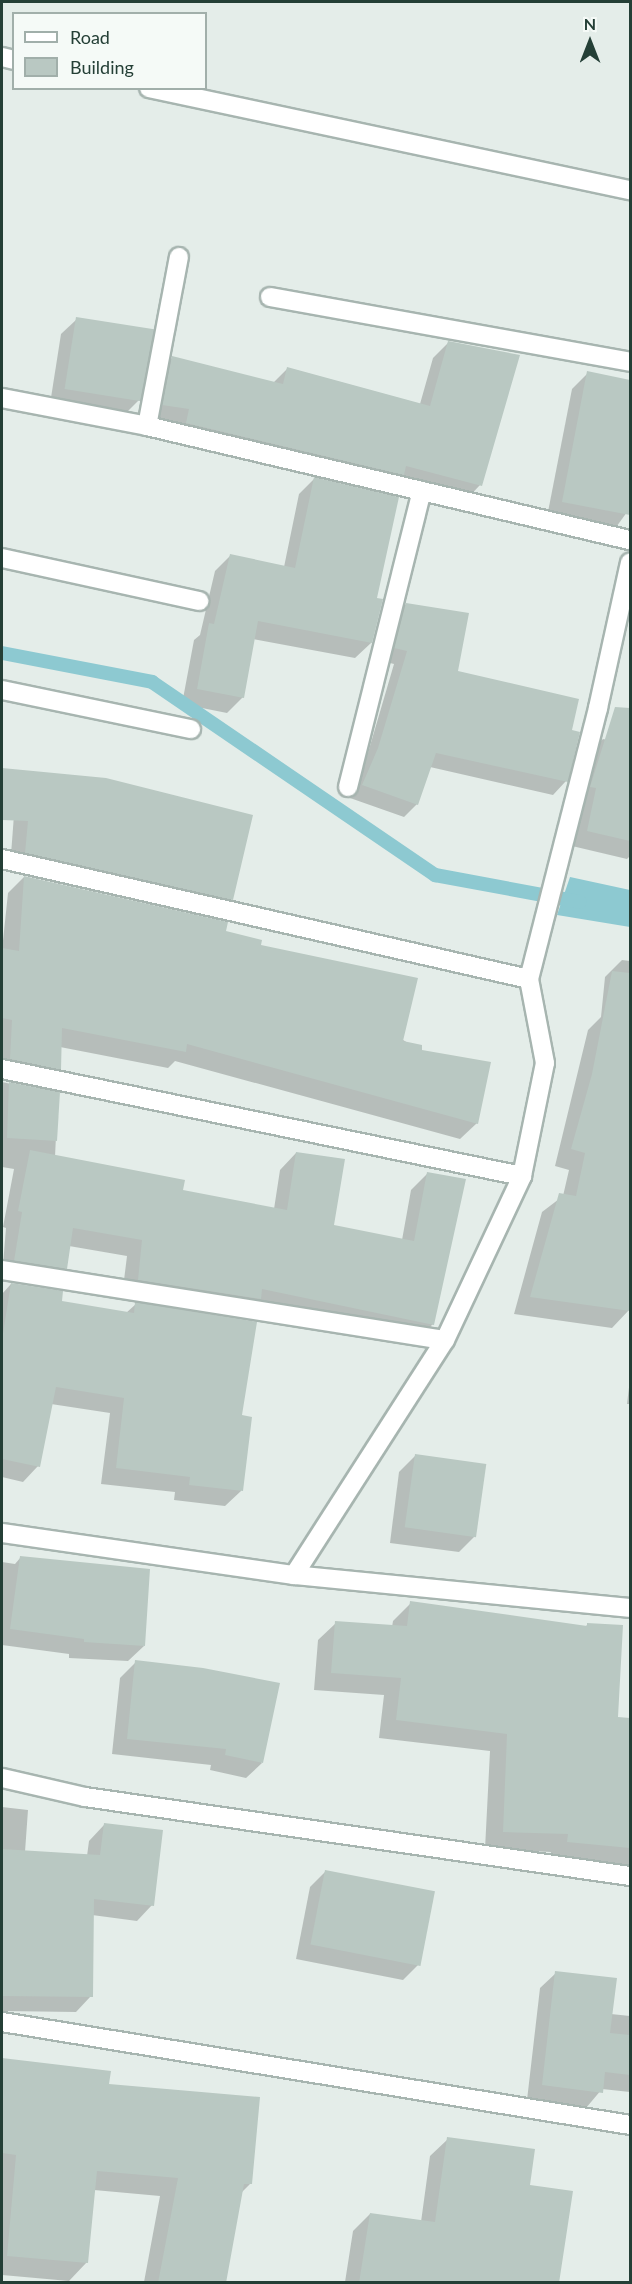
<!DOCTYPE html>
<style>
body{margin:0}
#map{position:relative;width:632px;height:2284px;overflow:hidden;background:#e4ede9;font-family:Lato,sans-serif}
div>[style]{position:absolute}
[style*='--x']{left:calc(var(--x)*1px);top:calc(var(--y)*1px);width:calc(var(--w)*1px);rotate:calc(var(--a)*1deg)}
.water>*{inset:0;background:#8dc9d1}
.shadow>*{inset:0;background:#0003}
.stream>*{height:14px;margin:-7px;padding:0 7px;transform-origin:7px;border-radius:7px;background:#8dc9d1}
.building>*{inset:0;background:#b9c8c2;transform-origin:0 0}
.roads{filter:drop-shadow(2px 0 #a7b5b0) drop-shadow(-2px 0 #a7b5b0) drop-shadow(0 2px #a7b5b0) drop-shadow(0 -2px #a7b5b0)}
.minor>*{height:18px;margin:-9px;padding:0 9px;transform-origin:9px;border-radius:9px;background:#fff}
span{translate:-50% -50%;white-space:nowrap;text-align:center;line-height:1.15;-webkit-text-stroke:6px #f5faf7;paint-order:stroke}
.frame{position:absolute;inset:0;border:3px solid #243f36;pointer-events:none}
.legend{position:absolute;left:12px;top:12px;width:195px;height:78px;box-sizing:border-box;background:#f5faf7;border:2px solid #a1afaa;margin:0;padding:8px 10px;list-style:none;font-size:18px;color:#243f36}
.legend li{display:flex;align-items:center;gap:12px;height:30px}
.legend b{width:30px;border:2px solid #a1afaa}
.north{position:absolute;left:560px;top:12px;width:60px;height:60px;-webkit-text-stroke:4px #f5faf7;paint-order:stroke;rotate:0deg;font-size:16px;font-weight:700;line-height:24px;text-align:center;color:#243f36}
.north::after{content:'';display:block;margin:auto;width:21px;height:27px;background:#243f36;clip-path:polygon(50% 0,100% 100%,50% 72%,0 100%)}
</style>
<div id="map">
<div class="water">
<div style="clip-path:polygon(570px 877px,630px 890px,630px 927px,557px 915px)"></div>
</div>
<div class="shadow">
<div style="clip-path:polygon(77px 319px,139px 400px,123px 416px,50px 404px,61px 334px)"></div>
<div style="clip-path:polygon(449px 342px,480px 485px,465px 501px,148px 420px,156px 374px,172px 358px,273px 383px,288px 368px,420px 404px,433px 358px)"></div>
<div style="clip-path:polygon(588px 373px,630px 381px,630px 508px,614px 530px,547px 517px,572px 389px)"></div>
<div style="clip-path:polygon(314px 479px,371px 643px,355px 658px,253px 639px,243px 697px,227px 713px,182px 704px,194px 640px,200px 635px,215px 571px,231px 555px,284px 567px,299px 494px)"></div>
<div style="clip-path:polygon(406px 604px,457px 672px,570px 731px,566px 781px,553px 795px,430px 767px,417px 804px,404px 817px,350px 798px,365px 763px,394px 664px,382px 661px,393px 618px)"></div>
<div style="clip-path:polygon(603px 739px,630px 745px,630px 856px,627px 859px,572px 846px,587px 755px)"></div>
<div style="clip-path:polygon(16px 788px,232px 899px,216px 915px,10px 868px)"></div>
<div style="clip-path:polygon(24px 877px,224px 932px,259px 946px,420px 1051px,477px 1123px,460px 1139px,175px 1061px,168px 1068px,60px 1047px,59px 1069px,43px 1085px,2px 1077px,2px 950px,8px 893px)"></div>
<div style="clip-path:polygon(622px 960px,630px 961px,629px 1310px,612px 1328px,514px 1314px,542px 1212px,563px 1196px,569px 1170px,555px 1166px,588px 1030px,601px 1017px,605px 977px)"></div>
<div style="clip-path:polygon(2px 1082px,58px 1094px,55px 1157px,181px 1191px,274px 1209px,280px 1170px,296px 1153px,332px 1226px,402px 1240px,411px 1190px,427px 1174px,433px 1324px,416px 1340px,122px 1296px,127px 1256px,69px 1246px,65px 1268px,49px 1285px,2px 1277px,6px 1228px,3px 1227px,14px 1169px,2px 1167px)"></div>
<div style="clip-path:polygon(11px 1284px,60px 1302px,126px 1313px,136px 1304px,240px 1417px,241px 1491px,225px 1506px,174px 1500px,175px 1492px,101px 1484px,110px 1413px,51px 1404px,38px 1466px,23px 1482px,2px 1477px,2px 1294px)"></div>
<div style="clip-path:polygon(630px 1379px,630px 1404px,627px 1404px)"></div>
<div style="clip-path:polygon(415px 1456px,475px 1536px,459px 1552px,390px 1543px,399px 1472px)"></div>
<div style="clip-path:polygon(21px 1557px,144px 1646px,128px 1661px,69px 1658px,69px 1654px,2px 1645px,2px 1562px,15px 1564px)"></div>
<div style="clip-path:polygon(411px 1603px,585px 1627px,588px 1624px,616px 1718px,630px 1719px,630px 1867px,550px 1859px,551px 1852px,485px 1849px,490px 1751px,379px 1738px,384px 1695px,314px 1690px,318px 1640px,336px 1623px,392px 1627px,393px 1621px)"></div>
<div style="clip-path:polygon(136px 1662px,262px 1763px,246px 1778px,210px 1770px,211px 1765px,112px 1754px,120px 1678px)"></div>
<div style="clip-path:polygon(2px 1807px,28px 1810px,25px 1852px,87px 1856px,89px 1841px,104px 1825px,152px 1905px,137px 1921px,92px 1915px,91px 1996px,76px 2012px,2px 2011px)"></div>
<div style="clip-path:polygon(326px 1871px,419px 1964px,403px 1980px,296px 1959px,310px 1887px)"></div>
<div style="clip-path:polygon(556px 1973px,611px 2014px,630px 2016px,630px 2092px,602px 2089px,586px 2108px,527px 2100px,540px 1988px)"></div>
<div style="clip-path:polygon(2px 2060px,109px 2072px,108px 2085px,250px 2184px,241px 2193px,225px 2282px,144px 2282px,160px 2196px,94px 2190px,87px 2262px,69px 2281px,2px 2275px)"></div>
<div style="clip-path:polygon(448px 2139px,528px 2186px,558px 2282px,345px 2282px,353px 2231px,370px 2214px,421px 2222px,430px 2156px)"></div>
</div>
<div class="stream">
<div style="--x:2;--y:653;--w:153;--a:10.9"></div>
<div style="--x:152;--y:682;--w:343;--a:34.3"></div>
<div style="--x:435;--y:875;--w:147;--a:10.5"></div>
</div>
<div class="building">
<div style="left:76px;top:317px;width:79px;height:73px;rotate:9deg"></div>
<div style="clip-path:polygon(448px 341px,520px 355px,482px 486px,406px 466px,404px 475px,186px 423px,189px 409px,162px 405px,172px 356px,283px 384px,287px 367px,430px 406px)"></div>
<div style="clip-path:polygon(587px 371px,630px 380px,630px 515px,562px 502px)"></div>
<div style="clip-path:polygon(314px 477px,399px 497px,377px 598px,383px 599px,372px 643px,258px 621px,244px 698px,197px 689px,209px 623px,214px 624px,230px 554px,295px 568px)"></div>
<div style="clip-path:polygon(406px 603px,469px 613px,458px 671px,579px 699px,572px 730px,580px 732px,568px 782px,436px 753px,418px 805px,362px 785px,378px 748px,407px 651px,394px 648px)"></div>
<div style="clip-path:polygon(615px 707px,630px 708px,630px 841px,587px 831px,596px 788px,590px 787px)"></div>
<div style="clip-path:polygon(2px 768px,106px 778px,253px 815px,233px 900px,25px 853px,28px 821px,2px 820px)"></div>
<div style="clip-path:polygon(24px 876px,228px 922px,226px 931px,262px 940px,261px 945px,418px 978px,403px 1041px,422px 1045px,422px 1050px,491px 1062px,478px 1124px,187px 1044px,186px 1052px,62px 1028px,61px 1070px,10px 1059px,12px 1020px,2px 1018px,2px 948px,19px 951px)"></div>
<div style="clip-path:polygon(612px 971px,630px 973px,630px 1311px,530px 1297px,559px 1193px,576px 1196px,585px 1153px,571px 1149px,592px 1074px)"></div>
<div style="clip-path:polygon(9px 1082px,60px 1092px,57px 1141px,7px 1138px)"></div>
<div style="clip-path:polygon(30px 1150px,185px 1180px,183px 1190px,287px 1210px,296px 1152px,345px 1159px,334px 1225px,414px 1241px,427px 1172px,466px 1179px,434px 1325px,262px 1289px,261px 1299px,138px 1280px,142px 1240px,73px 1228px,67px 1269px,14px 1261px,22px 1212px,18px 1211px)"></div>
<div style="clip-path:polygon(11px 1283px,63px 1291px,62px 1301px,134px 1313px,135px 1302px,257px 1322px,242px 1415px,252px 1417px,243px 1491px,189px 1485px,190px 1477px,116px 1468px,124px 1398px,56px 1387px,40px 1467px,2px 1459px,2px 1340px)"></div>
<div style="left:415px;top:1454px;width:72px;height:74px;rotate:8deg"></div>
<div style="clip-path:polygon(20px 1556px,150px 1569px,145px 1646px,84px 1642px,84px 1639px,10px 1629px)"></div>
<div style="clip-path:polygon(410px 1601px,587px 1626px,587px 1623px,623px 1625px,618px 1717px,630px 1718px,630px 1848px,567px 1842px,568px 1834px,503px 1832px,507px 1734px,396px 1720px,401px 1678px,331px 1673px,335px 1621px,407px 1626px)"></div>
<div style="clip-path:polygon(135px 1660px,203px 1668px,280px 1683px,263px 1763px,225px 1755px,226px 1749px,127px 1739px)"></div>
<div style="clip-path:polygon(104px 1823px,163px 1830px,154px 1906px,94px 1899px,93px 1997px,2px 1996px,2px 1849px,100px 1855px)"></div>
<div style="left:325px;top:1870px;width:112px;height:76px;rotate:11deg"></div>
<div style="clip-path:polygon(555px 1971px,617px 1978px,610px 2033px,630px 2035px,630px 2075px,605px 2072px,603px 2093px,542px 2085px)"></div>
<div style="clip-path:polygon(2px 2058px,111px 2071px,109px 2084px,260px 2097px,252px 2184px,244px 2184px,226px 2283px,158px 2283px,178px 2178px,97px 2171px,88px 2263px,7px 2256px,16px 2155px,2px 2153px)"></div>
<div style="clip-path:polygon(447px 2137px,535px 2149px,530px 2185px,573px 2191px,559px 2283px,359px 2283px,370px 2213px,435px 2222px)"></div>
</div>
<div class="roads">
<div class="minor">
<div style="--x:2;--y:57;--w:12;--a:14"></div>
<div style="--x:149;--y:88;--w:492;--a:12"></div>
<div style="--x:270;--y:297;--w:366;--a:10.2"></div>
<div style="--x:2;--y:398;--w:148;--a:10.9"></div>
<div style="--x:147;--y:426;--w:496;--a:13.3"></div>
<div style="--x:147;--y:426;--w:172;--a:-79.3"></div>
<div style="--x:2;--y:558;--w:202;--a:12.3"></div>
<div style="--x:2;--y:690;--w:193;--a:11.7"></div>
<div style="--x:348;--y:787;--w:305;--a:-76"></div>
<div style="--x:2;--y:859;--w:540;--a:12.83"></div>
<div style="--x:2;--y:1069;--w:531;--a:11.63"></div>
<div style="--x:2;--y:1270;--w:448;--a:9"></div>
<div style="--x:2;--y:1533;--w:295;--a:8.2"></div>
<div style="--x:294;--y:1575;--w:338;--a:5.6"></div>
<div style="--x:294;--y:1575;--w:279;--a:-57.3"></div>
<div style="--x:445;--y:1340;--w:181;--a:-64.8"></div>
<div style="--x:522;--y:1176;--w:115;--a:-78.5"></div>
<div style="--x:545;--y:1063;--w:86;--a:-100.8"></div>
<div style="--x:529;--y:979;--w:280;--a:-75.7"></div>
<div style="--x:598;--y:708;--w:149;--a:-77.6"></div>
<div style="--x:2;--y:1778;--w:85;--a:12.9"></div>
<div style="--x:85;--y:1797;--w:551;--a:8.25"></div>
<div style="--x:2;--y:2022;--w:636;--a:9.31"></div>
</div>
</div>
<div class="frame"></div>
<ul class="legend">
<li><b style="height:8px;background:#fff"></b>Road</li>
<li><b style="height:16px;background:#b9c8c2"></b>Building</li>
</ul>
<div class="north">N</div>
</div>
